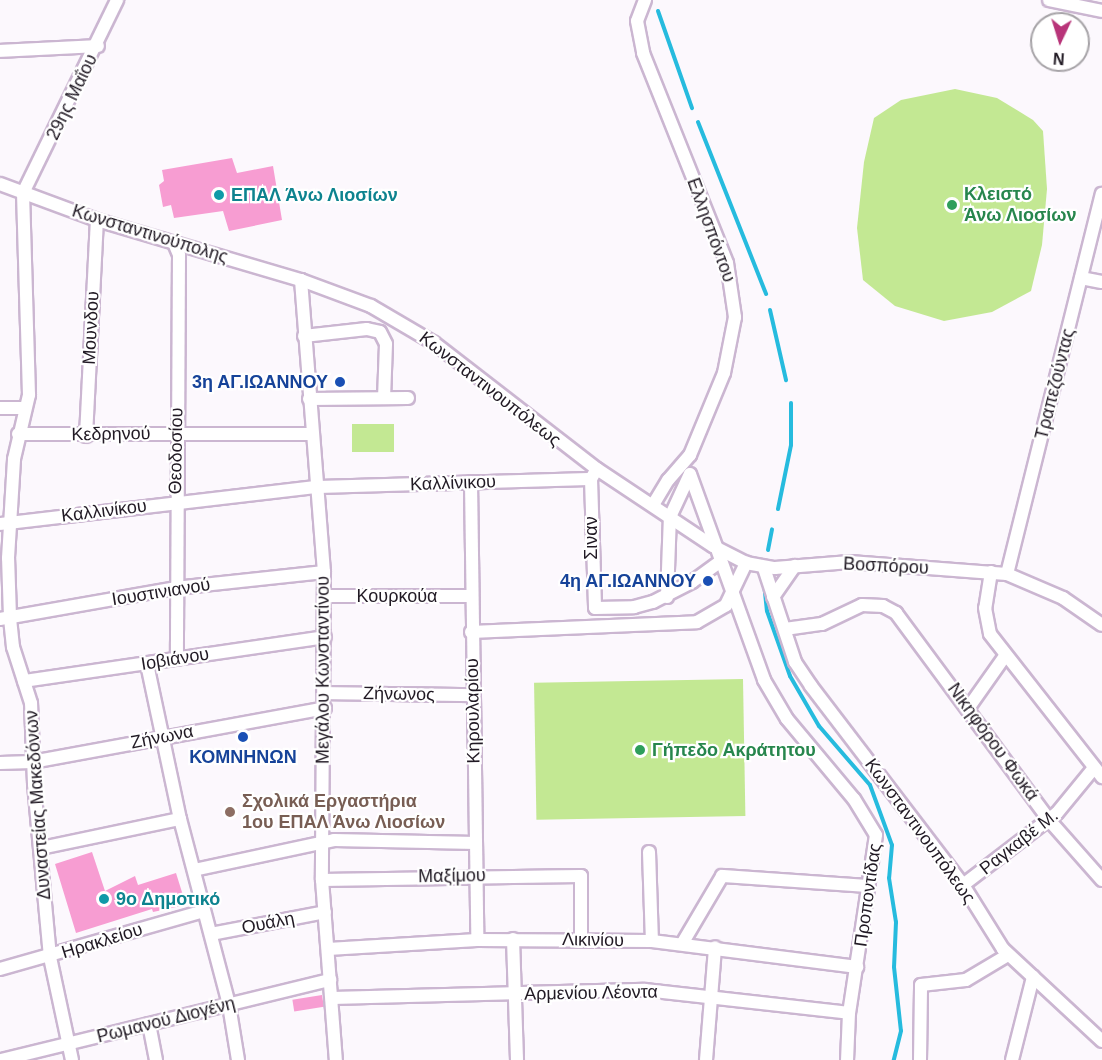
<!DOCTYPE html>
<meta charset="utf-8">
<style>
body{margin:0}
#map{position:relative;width:1102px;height:1060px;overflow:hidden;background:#fcf8fd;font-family:Helvetica,sans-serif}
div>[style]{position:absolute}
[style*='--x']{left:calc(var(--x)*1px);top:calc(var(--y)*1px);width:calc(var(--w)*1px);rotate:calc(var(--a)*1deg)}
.green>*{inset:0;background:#c3e893;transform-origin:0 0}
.stream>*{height:4px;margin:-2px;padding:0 2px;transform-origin:2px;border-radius:2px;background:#26bbde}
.building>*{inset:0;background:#f79dd2;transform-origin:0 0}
.roads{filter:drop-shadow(2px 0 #cbb6d1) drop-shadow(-2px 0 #cbb6d1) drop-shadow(0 2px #cbb6d1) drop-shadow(0 -2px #cbb6d1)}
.minor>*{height:12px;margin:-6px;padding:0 6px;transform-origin:6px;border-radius:6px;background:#fff}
.dots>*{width:16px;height:16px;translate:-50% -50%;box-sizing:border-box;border:3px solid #fff;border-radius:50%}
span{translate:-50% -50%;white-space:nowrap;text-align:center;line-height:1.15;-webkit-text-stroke:4.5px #fff;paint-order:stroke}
.street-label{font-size:18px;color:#211a24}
.culture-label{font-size:18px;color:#0d838f;font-weight:700}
.left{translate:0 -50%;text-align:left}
.leisure-label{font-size:18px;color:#27864d;font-weight:700}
.transit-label{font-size:18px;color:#164399;font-weight:700}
.right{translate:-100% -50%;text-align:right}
.education-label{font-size:18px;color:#785e54;font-weight:700}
.north{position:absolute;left:1030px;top:12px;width:60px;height:60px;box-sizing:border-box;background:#fff;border:2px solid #a6a3a7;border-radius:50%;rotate:184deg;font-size:16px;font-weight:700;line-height:24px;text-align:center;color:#211a24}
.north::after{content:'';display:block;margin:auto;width:21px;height:27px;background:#b83479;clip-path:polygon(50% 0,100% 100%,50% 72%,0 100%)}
</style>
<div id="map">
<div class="green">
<div style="clip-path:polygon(955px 89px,997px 98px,1033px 120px,1043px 131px,1047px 189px,1042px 245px,1031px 291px,992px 312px,944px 321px,895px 306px,863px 280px,857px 228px,864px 162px,874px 118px,901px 100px)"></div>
<div style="left:394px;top:424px;width:28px;height:42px;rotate:90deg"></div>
<div style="left:743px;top:679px;width:137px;height:209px;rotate:89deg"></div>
</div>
<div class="stream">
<div style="--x:658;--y:11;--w:103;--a:70.7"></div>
<div style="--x:698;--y:122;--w:185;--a:68.4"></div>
<div style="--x:770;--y:310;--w:72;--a:77.1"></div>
<div style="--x:778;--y:509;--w:65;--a:-78.5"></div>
<div style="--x:791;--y:445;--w:42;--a:-90"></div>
<div style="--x:768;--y:550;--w:21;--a:-79"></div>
<div style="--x:764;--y:583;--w:28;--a:84"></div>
<div style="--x:767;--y:611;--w:69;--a:70.5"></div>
<div style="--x:790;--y:676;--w:58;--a:59.9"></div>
<div style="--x:819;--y:726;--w:78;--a:49.2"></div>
<div style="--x:870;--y:785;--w:64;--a:69.9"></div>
<div style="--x:892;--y:845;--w:33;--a:95"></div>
<div style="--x:889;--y:878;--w:45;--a:81"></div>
<div style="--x:896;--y:922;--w:45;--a:92.5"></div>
<div style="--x:894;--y:967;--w:64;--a:83.8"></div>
<div style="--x:901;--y:1031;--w:30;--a:104"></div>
</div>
<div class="building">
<div style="clip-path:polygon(232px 158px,237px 173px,273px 166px,282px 220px,229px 231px,223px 211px,174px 218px,171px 205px,163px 207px,159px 185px,164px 181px,162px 170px)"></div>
<div style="clip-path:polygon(92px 852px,105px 891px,135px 876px,138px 885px,176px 873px,186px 905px,153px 912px,152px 909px,76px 933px,55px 864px)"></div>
<div style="left:322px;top:995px;width:12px;height:30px;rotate:81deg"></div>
</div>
<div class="roads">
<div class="minor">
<div style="--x:645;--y:0;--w:22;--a:111"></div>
<div style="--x:637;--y:21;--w:33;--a:79"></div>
<div style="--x:643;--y:53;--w:226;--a:68.2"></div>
<div style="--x:727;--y:263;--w:55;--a:81.6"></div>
<div style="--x:735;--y:317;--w:57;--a:101.1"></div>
<div style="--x:724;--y:373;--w:89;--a:112.5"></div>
<div style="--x:690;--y:455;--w:33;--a:131"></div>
<div style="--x:668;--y:480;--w:29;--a:121"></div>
<div style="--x:1049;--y:0;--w:54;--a:11.7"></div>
<div style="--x:0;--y:51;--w:98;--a:-2.9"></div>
<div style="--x:0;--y:184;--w:103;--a:20.4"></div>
<div style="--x:97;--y:220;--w:213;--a:16.4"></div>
<div style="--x:301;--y:280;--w:75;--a:20.4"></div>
<div style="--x:371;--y:306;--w:73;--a:30.4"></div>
<div style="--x:434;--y:343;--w:206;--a:37.7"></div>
<div style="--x:597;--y:469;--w:139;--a:33.6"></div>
<div style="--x:713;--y:546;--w:37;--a:27"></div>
<div style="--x:746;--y:563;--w:29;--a:10"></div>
<div style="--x:775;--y:568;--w:75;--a:-4.6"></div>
<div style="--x:850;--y:562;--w:157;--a:4.4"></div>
<div style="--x:1007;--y:574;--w:61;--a:23.2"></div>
<div style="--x:1063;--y:598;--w:47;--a:34.7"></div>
<div style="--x:174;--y:243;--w:13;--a:67"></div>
<div style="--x:179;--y:255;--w:404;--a:90.3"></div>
<div style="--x:1081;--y:278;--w:21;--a:11"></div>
<div style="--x:301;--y:280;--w:293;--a:85.5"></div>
<div style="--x:324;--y:572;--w:308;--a:90.4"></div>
<div style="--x:322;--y:880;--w:181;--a:85.6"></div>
<div style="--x:304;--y:336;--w:63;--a:-6.3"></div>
<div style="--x:367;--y:329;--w:13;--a:13"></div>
<div style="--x:380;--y:332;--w:13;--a:63"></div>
<div style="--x:386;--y:344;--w:54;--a:92.1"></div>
<div style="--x:309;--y:399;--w:99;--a:-0.6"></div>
<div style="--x:0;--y:408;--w:23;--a:0"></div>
<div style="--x:18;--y:434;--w:294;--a:0"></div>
<div style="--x:86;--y:436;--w:216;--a:-87.1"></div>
<div style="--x:595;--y:472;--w:8;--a:120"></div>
<div style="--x:591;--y:479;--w:129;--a:88.2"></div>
<div style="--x:595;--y:608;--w:39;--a:-1"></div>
<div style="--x:634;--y:607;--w:20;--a:-15"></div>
<div style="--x:653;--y:602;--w:44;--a:-27.1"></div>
<div style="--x:692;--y:582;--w:36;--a:-36"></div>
<div style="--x:690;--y:474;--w:219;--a:70.2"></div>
<div style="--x:764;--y:680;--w:45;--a:59.5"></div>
<div style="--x:787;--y:719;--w:104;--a:50.1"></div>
<div style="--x:854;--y:799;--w:42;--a:58.6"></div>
<div style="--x:876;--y:835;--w:180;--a:98.6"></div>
<div style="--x:849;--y:1013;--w:47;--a:92.4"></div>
<div style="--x:471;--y:482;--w:458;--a:89.2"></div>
<div style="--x:0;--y:524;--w:318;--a:-6.7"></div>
<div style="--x:316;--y:487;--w:275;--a:-1.7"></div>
<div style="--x:764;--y:568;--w:99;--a:71.7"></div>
<div style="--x:795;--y:662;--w:29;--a:56"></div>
<div style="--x:811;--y:686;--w:250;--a:52.6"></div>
<div style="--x:963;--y:885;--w:75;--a:58"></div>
<div style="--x:1003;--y:949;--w:135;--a:42.9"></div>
<div style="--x:991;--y:572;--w:36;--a:99"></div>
<div style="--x:985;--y:608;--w:26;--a:79"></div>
<div style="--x:990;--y:634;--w:182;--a:51.9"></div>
<div style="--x:1007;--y:574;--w:392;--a:-76"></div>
<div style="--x:324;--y:596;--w:146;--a:0"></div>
<div style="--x:667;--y:597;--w:80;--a:-87.9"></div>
<div style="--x:670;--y:517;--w:47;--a:-65.1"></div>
<div style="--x:773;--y:597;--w:38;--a:-55"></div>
<div style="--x:0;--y:619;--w:178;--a:-10"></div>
<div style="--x:175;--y:588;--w:150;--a:-6.1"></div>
<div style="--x:785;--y:629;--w:37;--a:-8"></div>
<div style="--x:822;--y:624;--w:44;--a:-25.4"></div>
<div style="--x:862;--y:605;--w:21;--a:3"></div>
<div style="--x:883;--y:606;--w:15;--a:28"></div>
<div style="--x:896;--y:613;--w:257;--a:53.5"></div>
<div style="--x:1049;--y:820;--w:80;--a:48.5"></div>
<div style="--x:471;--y:632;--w:226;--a:-2.5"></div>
<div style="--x:697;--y:622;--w:34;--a:-30"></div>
<div style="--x:726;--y:605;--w:47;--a:-64.5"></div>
<div style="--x:147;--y:664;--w:158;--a:78"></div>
<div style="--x:180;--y:819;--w:192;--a:75.2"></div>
<div style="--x:229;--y:1005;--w:56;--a:80.7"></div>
<div style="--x:24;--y:681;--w:304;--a:-8.3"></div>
<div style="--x:325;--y:693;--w:147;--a:0.8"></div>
<div style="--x:969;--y:707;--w:62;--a:-54.8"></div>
<div style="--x:0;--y:763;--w:32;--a:-2"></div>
<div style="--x:32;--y:762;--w:298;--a:-10.4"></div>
<div style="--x:41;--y:848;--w:142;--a:-11.8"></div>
<div style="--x:649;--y:852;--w:89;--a:88.1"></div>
<div style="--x:194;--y:870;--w:143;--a:-12.1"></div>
<div style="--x:334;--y:840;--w:142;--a:1.2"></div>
<div style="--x:322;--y:880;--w:259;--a:-0.9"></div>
<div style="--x:581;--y:876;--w:63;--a:90"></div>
<div style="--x:963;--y:885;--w:118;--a:-37.5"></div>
<div style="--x:1057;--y:813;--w:58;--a:-50.6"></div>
<div style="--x:211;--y:934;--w:116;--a:-10.9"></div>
<div style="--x:513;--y:939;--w:121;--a:88.1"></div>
<div style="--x:682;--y:944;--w:79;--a:-59.5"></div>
<div style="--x:722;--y:876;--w:147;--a:3.9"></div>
<div style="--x:328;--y:949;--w:149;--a:-3.5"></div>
<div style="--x:477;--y:940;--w:175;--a:0.3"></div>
<div style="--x:652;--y:941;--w:207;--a:7.2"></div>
<div style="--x:0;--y:969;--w:212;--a:-15.9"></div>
<div style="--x:332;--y:998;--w:313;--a:-1.5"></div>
<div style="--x:645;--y:990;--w:205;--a:6.4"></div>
<div style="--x:149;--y:1024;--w:37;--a:79"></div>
<div style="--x:1;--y:1060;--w:339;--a:-13.7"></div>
<div style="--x:72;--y:1060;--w:105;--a:-102.1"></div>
<div style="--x:50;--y:957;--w:174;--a:-95.3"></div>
<div style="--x:34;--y:784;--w:81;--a:-92.1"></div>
<div style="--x:31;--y:703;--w:59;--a:-107.8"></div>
<div style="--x:13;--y:647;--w:30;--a:-96"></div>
<div style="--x:10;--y:617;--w:59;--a:-91.9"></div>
<div style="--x:8;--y:558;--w:99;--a:-86.5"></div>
<div style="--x:14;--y:459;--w:66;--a:-76.8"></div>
<div style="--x:29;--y:395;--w:202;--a:-91.7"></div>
<div style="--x:23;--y:193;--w:215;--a:-64"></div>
<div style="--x:706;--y:1060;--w:113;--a:-85.4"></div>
<div style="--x:920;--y:1060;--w:75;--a:-89.2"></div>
<div style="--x:921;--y:985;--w:45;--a:-6.3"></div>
<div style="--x:966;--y:980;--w:49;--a:-30.8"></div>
<div style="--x:1012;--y:1060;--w:86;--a:-75.8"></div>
</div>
</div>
<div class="dots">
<div style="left:219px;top:195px;background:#0f9aa8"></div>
<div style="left:952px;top:205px;background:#2e9e5b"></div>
<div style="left:340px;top:382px;background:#1a4fb4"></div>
<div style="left:708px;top:581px;background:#1a4fb4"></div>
<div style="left:243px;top:737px;background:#1a4fb4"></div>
<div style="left:640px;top:750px;background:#2e9e5b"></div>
<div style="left:230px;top:812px;background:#8d6e63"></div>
<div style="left:104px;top:899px;background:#0f9aa8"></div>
</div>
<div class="street-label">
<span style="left:72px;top:97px;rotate:-64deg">29ης Μαΐου</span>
<span style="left:711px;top:230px;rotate:70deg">Ελλησπόντου</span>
<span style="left:150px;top:234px;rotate:17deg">Κωνσταντινούπολης</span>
<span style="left:91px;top:328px;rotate:-87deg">Μουνδου</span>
<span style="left:1055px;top:384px;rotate:-76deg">Τραπεζούντας</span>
<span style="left:490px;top:389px;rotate:38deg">Κωνσταντινουπόλεως</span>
<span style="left:111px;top:434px;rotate:-1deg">Κεδρηνού</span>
<span style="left:176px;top:451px;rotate:-89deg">Θεοδοσίου</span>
<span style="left:453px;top:483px;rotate:-2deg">Καλλίνικου</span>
<span style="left:104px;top:511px;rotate:-7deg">Καλλινίκου</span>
<span style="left:591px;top:538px;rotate:-90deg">Σιναν</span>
<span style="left:886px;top:566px;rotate:3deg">Βοσπόρου</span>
<span style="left:161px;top:592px;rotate:-9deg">Ιουστινιανού</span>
<span style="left:397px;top:596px">Κουρκούα</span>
<span style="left:175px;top:659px;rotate:-9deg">Ιοβιάνου</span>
<span style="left:323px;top:670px;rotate:-90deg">Μεγάλου Κωνσταντίνου</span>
<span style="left:399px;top:694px;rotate:1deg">Ζήνωνος</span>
<span style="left:473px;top:711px;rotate:-91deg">Κηρουλαρίου</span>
<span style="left:162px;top:737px;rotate:-11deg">Ζήνωνα</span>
<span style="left:993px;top:742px;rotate:54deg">Νικηφόρου Φωκά</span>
<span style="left:38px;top:805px;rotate:-94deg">Δυναστείας Μακεδόνων</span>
<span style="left:920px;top:831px;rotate:54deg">Κωνσταντινουπόλεως</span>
<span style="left:1019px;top:842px;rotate:-38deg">Ραγκαβέ Μ.</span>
<span style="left:452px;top:876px;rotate:-1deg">Μαξίμου</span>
<span style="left:868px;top:895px;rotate:-82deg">Προποντίδας</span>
<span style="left:268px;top:923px;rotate:-11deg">Ουάλη</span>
<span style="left:593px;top:940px;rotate:1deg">Λικινίου</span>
<span style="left:102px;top:941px;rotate:-17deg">Ηρακλείου</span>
<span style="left:591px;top:993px;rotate:-1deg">Αρμενίου Λέοντα</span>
<span style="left:166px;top:1020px;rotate:-14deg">Ρωμανού Διογένη</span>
</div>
<div class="culture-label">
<span class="left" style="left:231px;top:195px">ΕΠΑΛ Άνω Λιοσίων</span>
<span class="left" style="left:116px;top:899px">9ο Δημοτικό</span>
</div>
<div class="leisure-label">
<span class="left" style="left:964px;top:205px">Κλειστό<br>Άνω Λιοσίων</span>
<span class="left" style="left:652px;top:750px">Γήπεδο Ακράτητου</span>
</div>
<div class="transit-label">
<span class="right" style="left:328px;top:382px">3η ΑΓ.ΙΩΑΝΝΟΥ</span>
<span class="right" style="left:696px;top:581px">4η ΑΓ.ΙΩΑΝΝΟΥ</span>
<span style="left:243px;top:757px">ΚΟΜΝΗΝΩΝ</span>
</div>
<div class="education-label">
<span class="left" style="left:242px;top:812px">Σχολικά Εργαστήρια<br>1ου ΕΠΑΛ Άνω Λιοσίων</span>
</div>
<div class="north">N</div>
</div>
